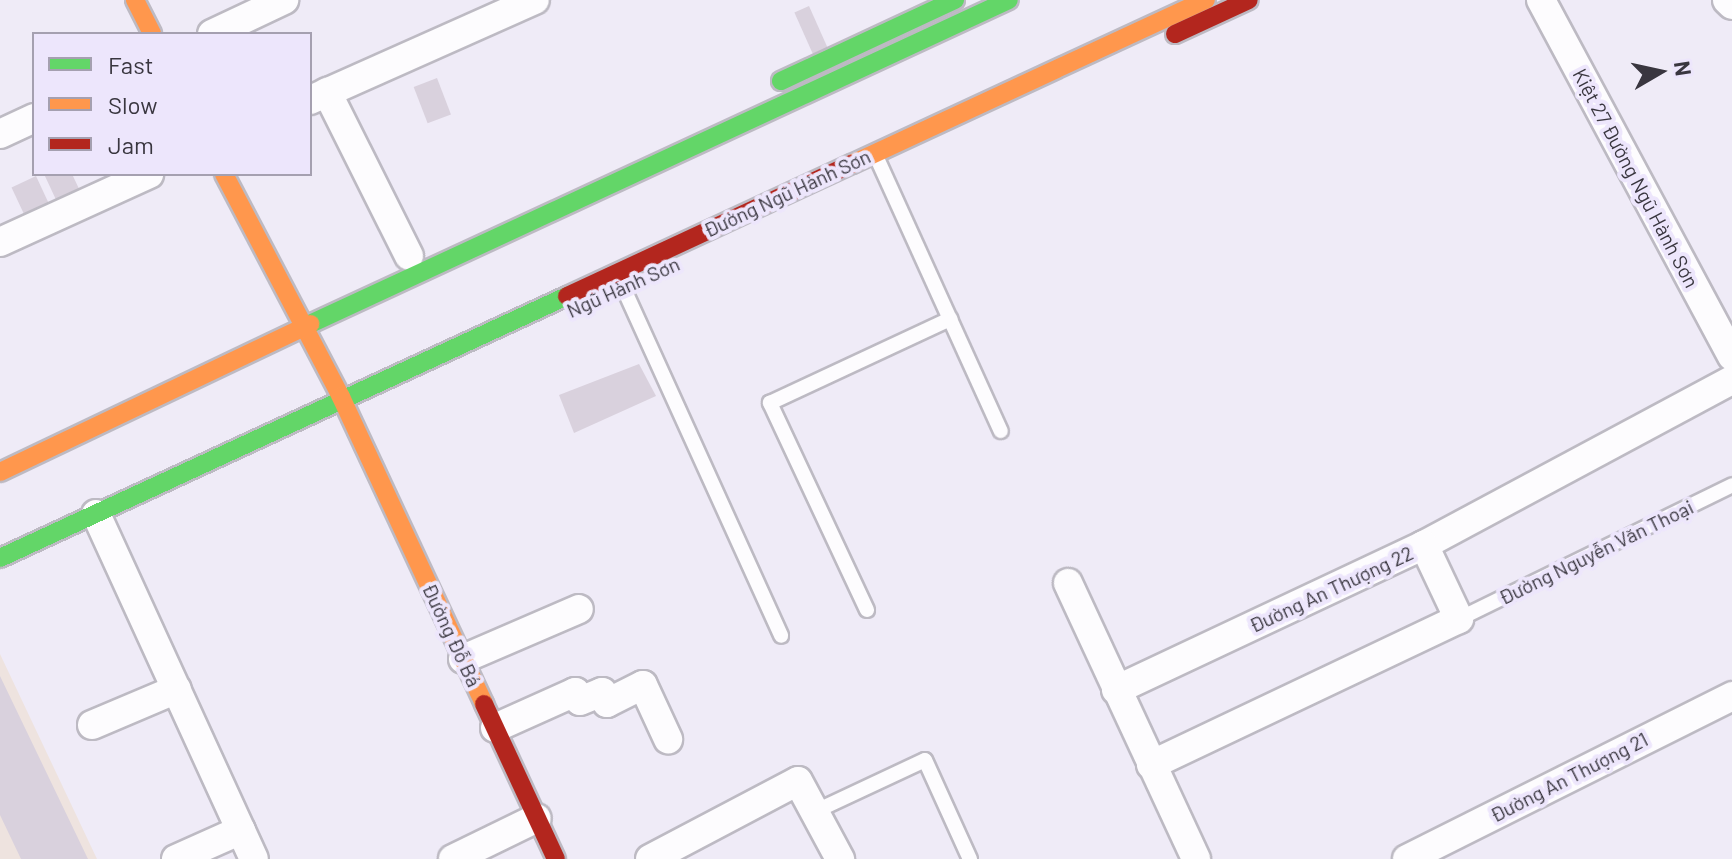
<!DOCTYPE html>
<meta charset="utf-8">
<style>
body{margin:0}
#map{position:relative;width:1732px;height:859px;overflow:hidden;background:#efebf7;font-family:Barlow,sans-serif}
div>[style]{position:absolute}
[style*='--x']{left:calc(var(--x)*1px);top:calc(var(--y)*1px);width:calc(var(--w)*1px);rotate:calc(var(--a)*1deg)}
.education>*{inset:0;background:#eee3df}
.building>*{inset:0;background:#d9d1dd;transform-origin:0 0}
.roads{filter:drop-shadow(2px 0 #bdbac3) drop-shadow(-2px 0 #bdbac3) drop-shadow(0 2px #bdbac3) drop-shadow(0 -2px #bdbac3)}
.lane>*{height:14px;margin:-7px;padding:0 7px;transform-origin:7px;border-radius:7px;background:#fdfcfe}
.street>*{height:28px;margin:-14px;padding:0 14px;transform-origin:14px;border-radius:14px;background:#fdfcfe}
.fast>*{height:18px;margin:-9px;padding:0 9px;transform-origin:9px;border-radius:9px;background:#63d668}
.slow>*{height:18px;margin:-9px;padding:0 9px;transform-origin:9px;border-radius:9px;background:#ff974d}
.jam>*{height:18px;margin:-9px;padding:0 9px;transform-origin:9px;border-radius:9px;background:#b3261e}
span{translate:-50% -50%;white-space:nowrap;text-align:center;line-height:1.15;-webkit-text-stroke:8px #ede6fc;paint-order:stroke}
.street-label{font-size:20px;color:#39363f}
.legend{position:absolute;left:32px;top:32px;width:280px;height:144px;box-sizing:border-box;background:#ede6fc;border:2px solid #a5a0b0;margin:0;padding:10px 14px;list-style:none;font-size:24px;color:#39363f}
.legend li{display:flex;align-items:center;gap:16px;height:40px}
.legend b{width:40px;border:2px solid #a5a0b0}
.north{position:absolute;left:1620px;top:32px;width:80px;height:80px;-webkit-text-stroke:6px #ede6fc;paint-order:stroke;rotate:81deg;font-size:22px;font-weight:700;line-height:32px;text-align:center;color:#39363f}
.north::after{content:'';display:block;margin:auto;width:28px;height:36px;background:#39363f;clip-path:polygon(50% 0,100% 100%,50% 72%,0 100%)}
</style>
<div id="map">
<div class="education">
<div style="clip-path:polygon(0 654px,97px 859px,0 859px)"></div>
</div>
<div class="building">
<div style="left:809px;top:6px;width:46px;height:16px;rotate:66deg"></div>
<div style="left:437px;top:78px;width:39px;height:25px;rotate:69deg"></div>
<div style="clip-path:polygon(44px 174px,72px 174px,81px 193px,58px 204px)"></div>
<div style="left:36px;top:176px;width:38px;height:27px;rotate:65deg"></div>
<div style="clip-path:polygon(639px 364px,656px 396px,574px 433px,559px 395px)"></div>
<div style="clip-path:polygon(0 676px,88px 859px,21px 859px,0 815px)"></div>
</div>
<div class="roads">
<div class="lane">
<div style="--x:876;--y:156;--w:302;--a:65.6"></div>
<div style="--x:618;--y:276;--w:395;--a:65.6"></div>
<div style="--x:867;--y:610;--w:229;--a:-115.1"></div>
<div style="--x:770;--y:403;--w:199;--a:-25"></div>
<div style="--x:1459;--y:619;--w:304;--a:-26.1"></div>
<div style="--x:816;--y:811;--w:120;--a:-25.1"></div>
<div style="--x:925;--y:760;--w:109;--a:65.6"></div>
</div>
<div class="street">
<div style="--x:1541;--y:0;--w:404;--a:61.8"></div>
<div style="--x:1727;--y:0;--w:7;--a:45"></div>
<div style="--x:212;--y:34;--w:80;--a:-25.3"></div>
<div style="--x:327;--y:92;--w:183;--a:63.4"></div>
<div style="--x:310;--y:100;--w:246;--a:-24"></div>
<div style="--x:0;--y:134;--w:38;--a:-25"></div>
<div style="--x:0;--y:242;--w:164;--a:-24.5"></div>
<div style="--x:96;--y:514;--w:379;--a:65.4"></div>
<div style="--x:1068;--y:583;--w:304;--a:65.1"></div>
<div style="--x:463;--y:659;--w:126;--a:-23.3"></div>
<div style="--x:1116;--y:690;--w:340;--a:-25.2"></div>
<div style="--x:1424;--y:545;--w:349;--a:-28.2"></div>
<div style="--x:92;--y:725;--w:92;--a:-23"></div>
<div style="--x:495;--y:728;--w:88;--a:-24.2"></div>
<div style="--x:575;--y:692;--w:10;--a:61"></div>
<div style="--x:580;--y:701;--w:24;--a:-22"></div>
<div style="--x:602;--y:692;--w:12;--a:66"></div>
<div style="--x:607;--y:703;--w:40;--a:-26.6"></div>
<div style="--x:643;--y:685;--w:60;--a:65.2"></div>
<div style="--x:1151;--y:765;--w:341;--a:-25.4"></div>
<div style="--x:1459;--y:619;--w:82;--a:-115.3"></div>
<div style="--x:176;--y:859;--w:71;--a:-24"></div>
<div style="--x:453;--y:859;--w:93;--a:-26"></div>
<div style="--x:650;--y:859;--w:167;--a:-27.8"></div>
<div style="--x:798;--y:781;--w:89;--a:61.7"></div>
<div style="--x:1407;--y:859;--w:364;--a:-26.6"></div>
</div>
<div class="fast">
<div style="--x:781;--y:81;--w:192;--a:-25"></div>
<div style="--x:310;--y:324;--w:770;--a:-24.87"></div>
<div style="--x:0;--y:558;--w:625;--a:-24.8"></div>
</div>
<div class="slow">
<div style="--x:135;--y:0;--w:38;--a:63"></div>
<div style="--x:852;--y:164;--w:390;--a:-24.9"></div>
<div style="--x:224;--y:174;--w:252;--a:62.3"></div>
<div style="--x:341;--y:397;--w:339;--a:65"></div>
<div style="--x:0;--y:472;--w:344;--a:-25.5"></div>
</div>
<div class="jam">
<div style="--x:1175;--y:34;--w:81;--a:-24.7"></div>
<div style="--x:567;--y:296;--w:314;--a:-24.9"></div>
<div style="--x:484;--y:704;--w:171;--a:65.1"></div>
</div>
</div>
<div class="street-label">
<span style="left:1636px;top:178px;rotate:62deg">Kiệt 27 Đường Ngũ Hành Sơn</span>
<span style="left:787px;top:193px;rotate:-25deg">Đường Ngũ Hành Sơn</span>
<span style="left:623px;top:287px;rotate:-24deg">Ngũ Hành Sơn</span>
<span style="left:1596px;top:552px;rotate:-26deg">Đường Nguyễn Văn Thoại</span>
<span style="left:1331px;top:589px;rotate:-25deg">Đường An Thượng 22</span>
<span style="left:452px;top:635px;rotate:65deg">Đường Đỗ Bá</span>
<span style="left:1569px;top:777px;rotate:-27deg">Đường An Thượng 21</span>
</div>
<ul class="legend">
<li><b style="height:10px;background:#63d668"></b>Fast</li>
<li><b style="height:10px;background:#ff974d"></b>Slow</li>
<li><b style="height:10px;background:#b3261e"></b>Jam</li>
</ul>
<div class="north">N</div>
</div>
